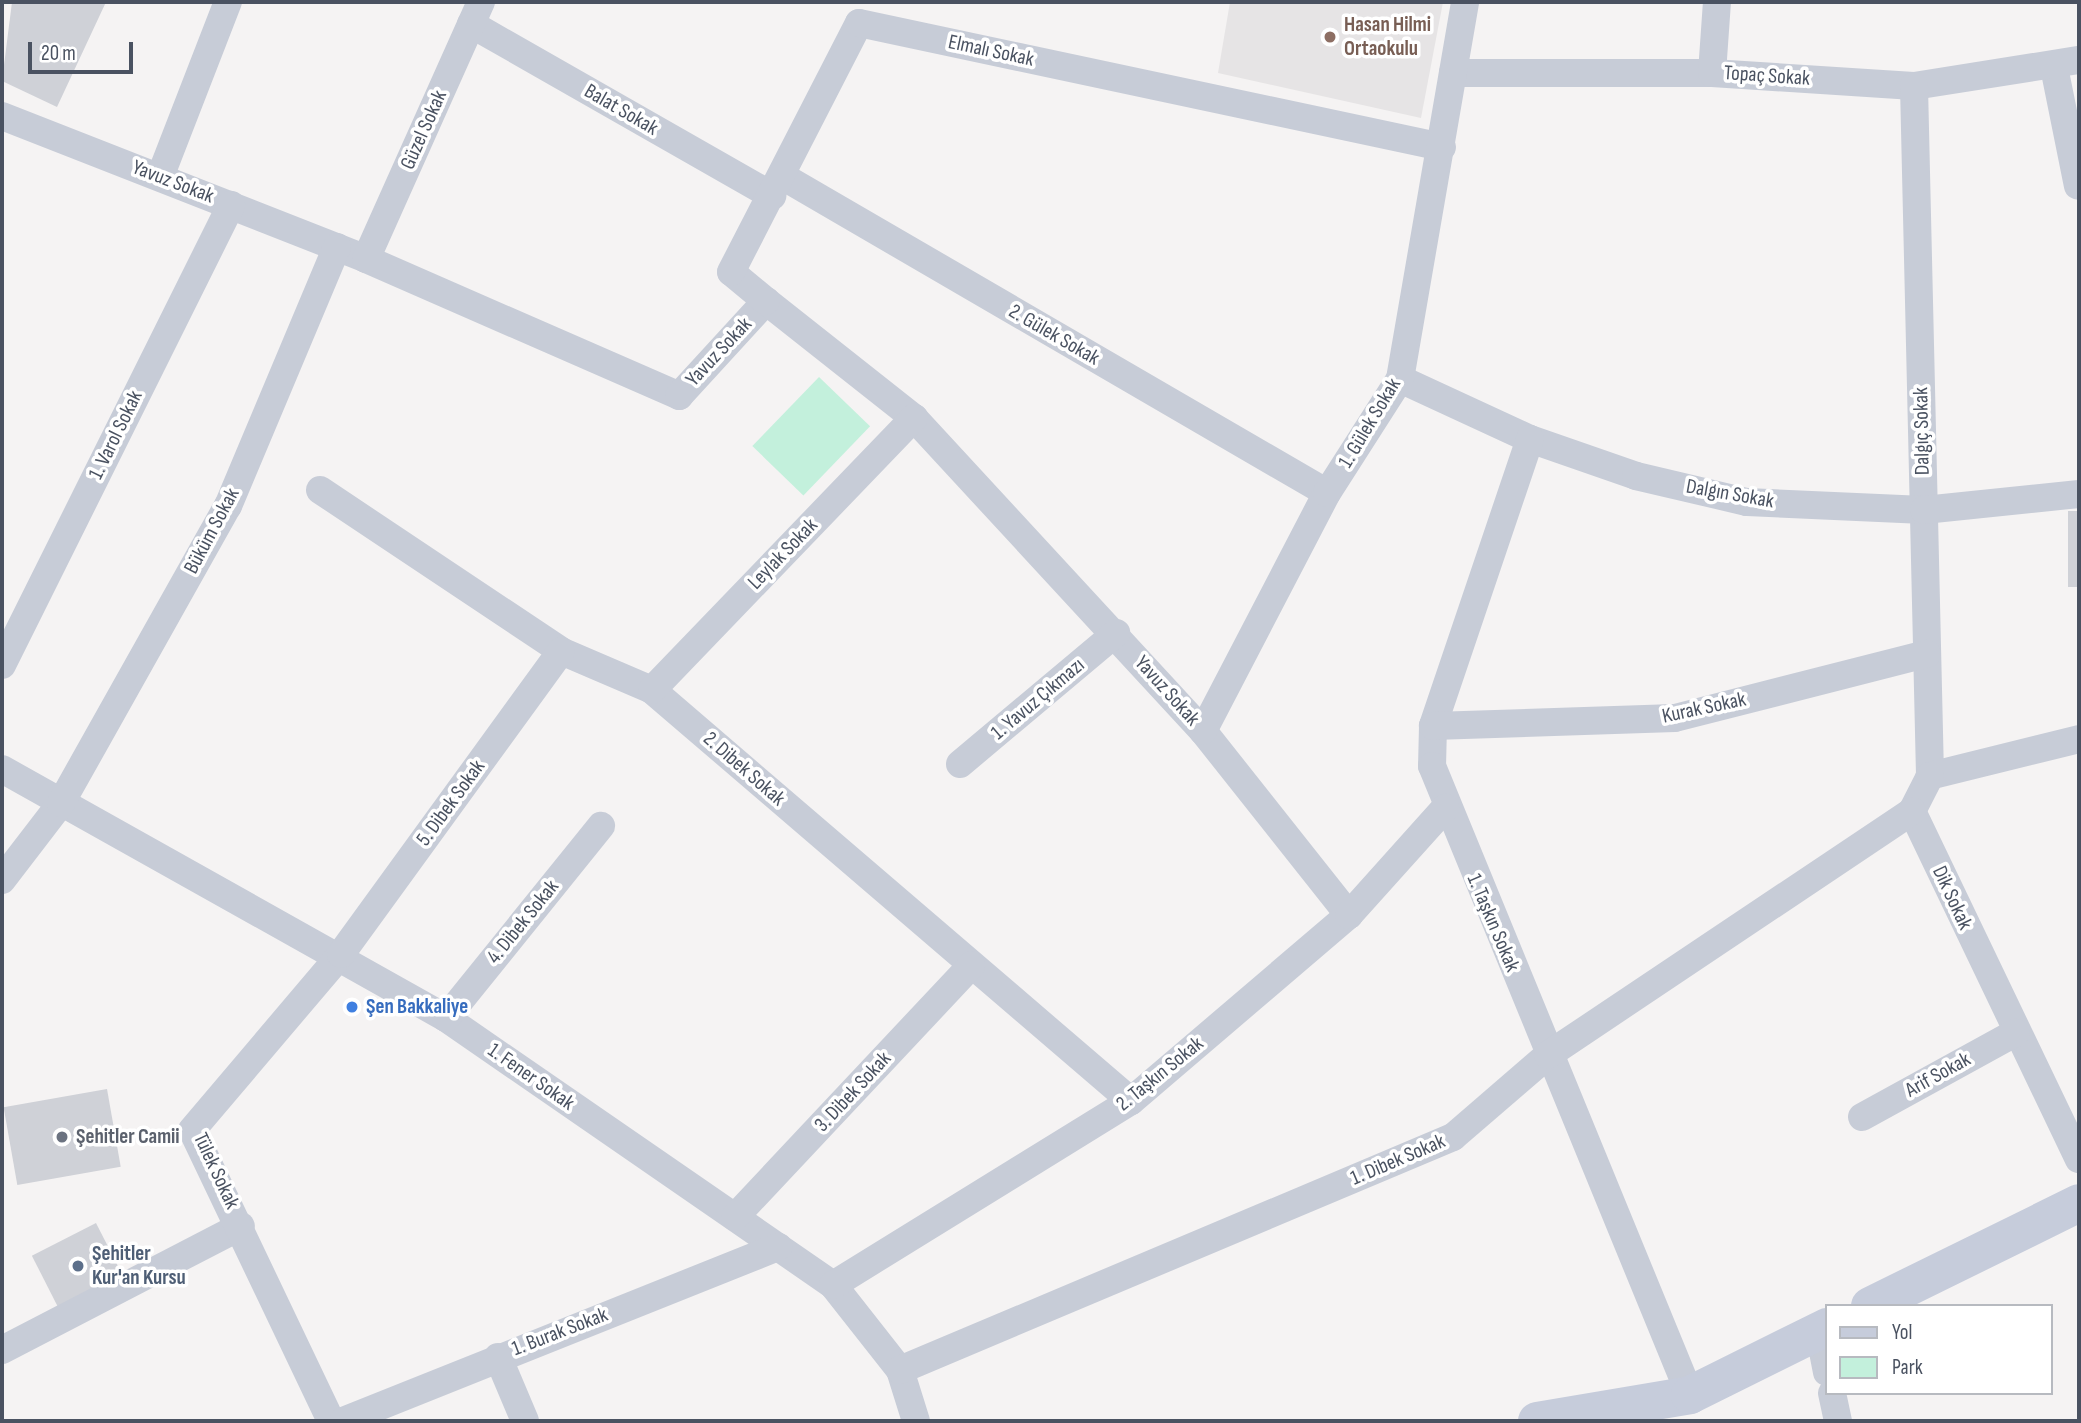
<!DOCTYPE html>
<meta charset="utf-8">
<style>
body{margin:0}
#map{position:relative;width:2081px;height:1423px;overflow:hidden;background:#f5f3f3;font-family:"Sofia Sans Condensed",sans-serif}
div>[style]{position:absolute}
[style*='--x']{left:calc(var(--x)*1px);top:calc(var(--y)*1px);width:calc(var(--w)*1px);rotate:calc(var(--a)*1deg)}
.education>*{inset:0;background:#e6e4e5}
.green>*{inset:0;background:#c3f0dc;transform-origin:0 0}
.building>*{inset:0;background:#cfd1d7;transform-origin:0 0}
.street>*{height:28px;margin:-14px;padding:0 14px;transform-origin:14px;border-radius:14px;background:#c7ccd7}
.secondary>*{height:38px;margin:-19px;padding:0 19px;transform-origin:19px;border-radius:19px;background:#c6ccdb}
.dots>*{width:19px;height:19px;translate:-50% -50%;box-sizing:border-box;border:4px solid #fff;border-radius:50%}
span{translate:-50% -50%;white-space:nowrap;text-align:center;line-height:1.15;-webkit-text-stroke:7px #fff;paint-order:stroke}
.education-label{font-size:21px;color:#785e54;font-weight:700}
.left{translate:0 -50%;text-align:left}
.street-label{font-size:21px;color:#4a5261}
.shop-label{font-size:21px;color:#366cbe;font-weight:700}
.worship-label{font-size:21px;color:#5b616d;font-weight:700}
.service-label{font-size:21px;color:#4e5e75;font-weight:700}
.frame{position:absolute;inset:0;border:4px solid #4a5261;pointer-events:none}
.legend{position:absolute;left:1825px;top:1304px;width:228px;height:91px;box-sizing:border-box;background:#fff;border:2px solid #b7bac0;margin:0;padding:9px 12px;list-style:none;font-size:21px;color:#4a5261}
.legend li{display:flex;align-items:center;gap:14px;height:35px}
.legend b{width:35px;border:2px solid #b7bac0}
.scale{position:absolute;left:28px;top:42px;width:105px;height:32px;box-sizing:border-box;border:4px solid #4a5261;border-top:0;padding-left:9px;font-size:21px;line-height:24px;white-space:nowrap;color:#4a5261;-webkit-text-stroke:5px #fff;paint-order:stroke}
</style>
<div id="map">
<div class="education">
<div style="clip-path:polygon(1230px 2px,1443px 2px,1421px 118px,1218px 73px)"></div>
</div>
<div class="green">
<div style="left:819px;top:377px;width:71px;height:96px;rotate:44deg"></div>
</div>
<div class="building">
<div style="clip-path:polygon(12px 2px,106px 2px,57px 107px,2px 81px)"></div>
<div style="left:2068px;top:511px;width:11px;height:76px"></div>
<div style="left:107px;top:1089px;width:79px;height:105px;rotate:80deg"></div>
<div style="left:96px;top:1223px;width:62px;height:72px;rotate:63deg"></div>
</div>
<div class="street">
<div style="--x:471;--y:24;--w:347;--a:29.7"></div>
<div style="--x:2054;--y:67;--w:121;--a:78.6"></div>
<div style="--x:1453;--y:73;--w:259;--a:0"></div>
<div style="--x:1712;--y:73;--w:202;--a:3.7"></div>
<div style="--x:1914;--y:86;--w:167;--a:-9"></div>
<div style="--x:1712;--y:73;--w:71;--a:-86"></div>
<div style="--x:1914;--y:86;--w:690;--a:88.67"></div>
<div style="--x:2;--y:116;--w:391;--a:21.4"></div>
<div style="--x:366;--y:259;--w:342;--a:23.6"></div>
<div style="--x:679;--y:396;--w:129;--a:-47.5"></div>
<div style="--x:766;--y:301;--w:189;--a:38.3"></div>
<div style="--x:914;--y:418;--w:426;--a:47.3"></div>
<div style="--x:1203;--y:731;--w:235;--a:51.6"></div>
<div style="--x:782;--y:176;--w:630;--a:30.18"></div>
<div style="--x:160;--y:177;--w:188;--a:-68.8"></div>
<div style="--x:366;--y:259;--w:282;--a:-65.9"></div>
<div style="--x:766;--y:301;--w:45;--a:-140.4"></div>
<div style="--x:731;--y:272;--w:280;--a:-62.8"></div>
<div style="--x:859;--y:23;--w:596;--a:12.01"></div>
<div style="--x:1400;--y:379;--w:143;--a:24.8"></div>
<div style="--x:1530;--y:439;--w:112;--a:19.2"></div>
<div style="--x:1636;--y:476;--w:114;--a:13.2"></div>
<div style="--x:1747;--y:502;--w:177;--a:2.6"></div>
<div style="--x:1924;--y:510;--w:156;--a:-5.9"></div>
<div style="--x:1530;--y:439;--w:303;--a:108.7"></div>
<div style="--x:1433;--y:726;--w:40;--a:91.4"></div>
<div style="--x:1432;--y:766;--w:680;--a:67.7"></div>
<div style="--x:320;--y:490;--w:290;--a:33.7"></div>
<div style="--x:561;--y:651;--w:99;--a:23.2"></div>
<div style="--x:652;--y:690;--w:631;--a:40.63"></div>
<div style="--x:2;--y:665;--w:514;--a:-63.53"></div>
<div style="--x:652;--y:690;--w:378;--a:-46.1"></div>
<div style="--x:1433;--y:726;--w:242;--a:-1.9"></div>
<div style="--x:1675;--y:718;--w:260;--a:-14.3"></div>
<div style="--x:1203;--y:731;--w:268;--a:-62.5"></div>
<div style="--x:1327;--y:493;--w:135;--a:-57.4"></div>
<div style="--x:1400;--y:379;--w:383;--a:-80.2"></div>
<div style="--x:2079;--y:739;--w:154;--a:166.1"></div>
<div style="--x:1930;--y:776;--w:39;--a:117"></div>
<div style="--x:1912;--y:811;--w:386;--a:64.4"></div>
<div style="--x:960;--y:764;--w:204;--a:-40"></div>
<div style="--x:2;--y:769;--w:509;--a:29.28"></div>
<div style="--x:446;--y:1018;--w:470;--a:34.6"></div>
<div style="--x:833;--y:1285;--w:108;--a:51.8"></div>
<div style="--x:900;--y:1370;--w:53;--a:72.6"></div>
<div style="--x:2;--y:880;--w:97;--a:-52.5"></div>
<div style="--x:61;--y:803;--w:341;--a:-60.7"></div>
<div style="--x:228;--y:506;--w:281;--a:-67.2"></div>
<div style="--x:446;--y:1018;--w:247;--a:-51.1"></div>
<div style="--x:1862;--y:1117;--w:175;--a:-28.8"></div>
<div style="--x:735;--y:1217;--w:345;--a:-46.8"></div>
<div style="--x:833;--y:1285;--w:350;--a:-31.7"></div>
<div style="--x:1131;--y:1101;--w:287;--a:-40.5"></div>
<div style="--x:1349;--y:915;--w:144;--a:-48.1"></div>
<div style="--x:1819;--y:1331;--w:42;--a:79"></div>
<div style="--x:2;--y:1350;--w:269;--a:-27.4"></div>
<div style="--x:498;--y:1357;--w:69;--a:67.1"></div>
<div style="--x:900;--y:1370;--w:600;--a:-22.85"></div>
<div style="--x:1453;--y:1137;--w:125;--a:-40.8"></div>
<div style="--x:1548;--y:1055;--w:438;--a:-33.8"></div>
<div style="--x:1832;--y:1393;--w:29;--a:78"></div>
<div style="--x:331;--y:1421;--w:322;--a:-115.5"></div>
<div style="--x:192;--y:1130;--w:231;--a:-49.7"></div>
<div style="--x:341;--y:954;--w:374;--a:-54"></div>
<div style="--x:343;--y:1421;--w:469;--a:-21.8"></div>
</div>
<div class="secondary">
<div style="--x:1870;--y:1306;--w:233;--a:-26.2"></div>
<div style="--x:1537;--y:1421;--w:155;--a:-9.6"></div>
<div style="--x:1690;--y:1395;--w:153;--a:-26.4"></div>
</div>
<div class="dots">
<div style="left:1330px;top:37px;background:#8d6e63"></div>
<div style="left:352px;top:1007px;background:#3f7fe0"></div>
<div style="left:62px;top:1137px;background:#6b7280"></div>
<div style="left:78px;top:1266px;background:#5c6f8a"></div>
</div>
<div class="education-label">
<span class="left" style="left:1344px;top:37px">Hasan Hilmi<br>Ortaokulu</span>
</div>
<div class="street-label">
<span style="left:991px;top:51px;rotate:12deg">Elmalı Sokak</span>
<span style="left:1767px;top:76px;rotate:4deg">Topaç Sokak</span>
<span style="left:621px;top:110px;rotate:30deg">Balat Sokak</span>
<span style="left:424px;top:130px;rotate:-66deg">Güzel Sokak</span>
<span style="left:173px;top:182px;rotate:21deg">Yavuz Sokak</span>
<span style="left:1054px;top:335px;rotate:30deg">2. Gülek Sokak</span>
<span style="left:719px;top:352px;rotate:-47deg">Yavuz Sokak</span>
<span style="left:1370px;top:423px;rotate:-59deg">1. Gülek Sokak</span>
<span style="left:1922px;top:431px;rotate:-91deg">Dalgıç Sokak</span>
<span style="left:116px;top:435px;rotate:-64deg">1. Varol Sokak</span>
<span style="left:1730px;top:494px;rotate:10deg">Dalgın Sokak</span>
<span style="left:212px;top:531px;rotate:-62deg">Büküm Sokak</span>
<span style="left:783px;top:554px;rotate:-46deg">Leylak Sokak</span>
<span style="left:1167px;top:691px;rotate:48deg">Yavuz Sokak</span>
<span style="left:1038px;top:699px;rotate:-40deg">1. Yavuz Çıkmazı</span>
<span style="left:1704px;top:708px;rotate:-12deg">Kurak Sokak</span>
<span style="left:744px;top:769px;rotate:41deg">2. Dibek Sokak</span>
<span style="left:451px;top:803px;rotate:-54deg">5. Dibek Sokak</span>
<span style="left:1952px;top:898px;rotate:65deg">Dik Sokak</span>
<span style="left:523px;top:922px;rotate:-51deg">4. Dibek Sokak</span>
<span style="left:1493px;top:923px;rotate:67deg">1. Taşkın Sokak</span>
<span style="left:1160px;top:1074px;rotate:-39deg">2. Taşkın Sokak</span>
<span style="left:1938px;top:1075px;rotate:-29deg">Arif Sokak</span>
<span style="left:531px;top:1077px;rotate:35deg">1. Fener Sokak</span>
<span style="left:853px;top:1092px;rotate:-47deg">3. Dibek Sokak</span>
<span style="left:1398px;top:1160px;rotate:-23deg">1. Dibek Sokak</span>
<span style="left:216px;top:1171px;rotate:65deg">Tülek Sokak</span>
<span style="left:560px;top:1332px;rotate:-21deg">1. Burak Sokak</span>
</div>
<div class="shop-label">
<span class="left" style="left:366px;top:1007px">Şen Bakkaliye</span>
</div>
<div class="worship-label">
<span class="left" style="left:76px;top:1137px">Şehitler Camii</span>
</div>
<div class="service-label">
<span class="left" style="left:92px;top:1266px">Şehitler<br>Kur'an Kursu</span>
</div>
<div class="frame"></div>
<ul class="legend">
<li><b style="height:9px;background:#c6ccdb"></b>Yol</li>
<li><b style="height:19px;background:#c3f0dc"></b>Park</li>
</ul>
<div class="scale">20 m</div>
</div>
